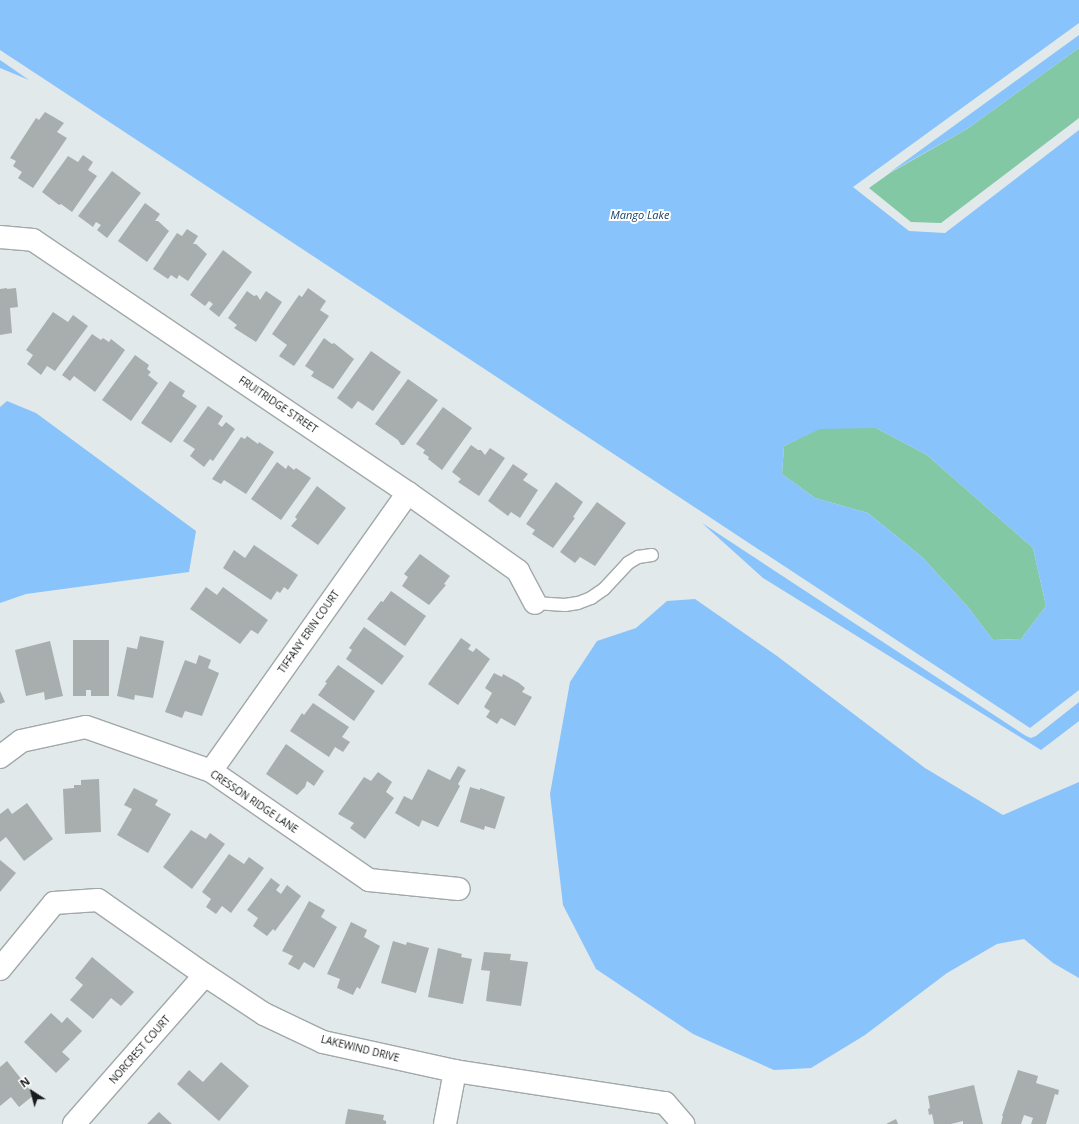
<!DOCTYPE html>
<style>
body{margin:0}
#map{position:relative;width:1079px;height:1124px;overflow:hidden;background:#e2e9ea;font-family:"Open Sans",sans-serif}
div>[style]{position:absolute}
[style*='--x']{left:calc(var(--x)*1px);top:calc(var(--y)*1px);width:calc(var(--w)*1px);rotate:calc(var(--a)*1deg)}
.green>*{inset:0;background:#82c8a5}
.water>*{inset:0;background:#88c3fb}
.building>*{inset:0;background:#a8aead}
.roads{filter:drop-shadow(1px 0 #a2a8a9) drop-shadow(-1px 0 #a2a8a9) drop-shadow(0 1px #a2a8a9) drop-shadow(0 -1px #a2a8a9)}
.lane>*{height:12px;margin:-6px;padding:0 6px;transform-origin:6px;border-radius:6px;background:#fff}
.street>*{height:22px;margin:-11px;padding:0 11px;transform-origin:11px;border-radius:11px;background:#fff}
span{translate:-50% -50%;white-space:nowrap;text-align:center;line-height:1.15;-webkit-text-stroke:4px #fff;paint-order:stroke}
.street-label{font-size:10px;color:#181b1b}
.water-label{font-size:11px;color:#164165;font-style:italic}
.north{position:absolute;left:12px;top:1072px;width:40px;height:40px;-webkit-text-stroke:3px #fff;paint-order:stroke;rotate:324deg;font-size:11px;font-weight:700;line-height:16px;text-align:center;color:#181b1b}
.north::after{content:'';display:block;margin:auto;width:14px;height:18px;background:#181b1b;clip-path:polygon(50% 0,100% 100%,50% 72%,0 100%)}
</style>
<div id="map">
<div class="green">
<div style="clip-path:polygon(1079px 48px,1079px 118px,941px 223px,911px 222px,869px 188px,890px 173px,967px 129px)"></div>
<div style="clip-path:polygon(820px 428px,876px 428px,927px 455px,1033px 548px,1046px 606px,1021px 639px,993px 640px,967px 606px,922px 557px,868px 513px,815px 498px,782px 474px,784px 446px)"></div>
</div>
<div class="water">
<div style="clip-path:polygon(evenodd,0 0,1079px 0,1079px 23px,853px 187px,909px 231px,945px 233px,1079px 130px,1079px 690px,1030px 728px,0 50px,0 0,820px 429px,876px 428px,927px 455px,1033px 548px,1046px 606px,1021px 639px,993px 640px,967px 606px,922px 557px,868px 513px,815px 498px,782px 474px,784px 446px,820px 429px)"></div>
<div style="clip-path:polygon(1079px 35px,1079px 48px,967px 129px,889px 173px)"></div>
<div style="clip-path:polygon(0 60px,29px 80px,0 68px)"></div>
<div style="clip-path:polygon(7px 401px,36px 413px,196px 531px,189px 572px,26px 594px,0 603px,0 407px)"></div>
<div style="clip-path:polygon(702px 523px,1026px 736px,1031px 738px,1036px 736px,1079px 702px,1079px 721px,1041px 750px,763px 578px)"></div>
<div style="clip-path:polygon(695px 599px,777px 656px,925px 768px,1003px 815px,1079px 782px,1079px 978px,1053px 963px,1024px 939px,997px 944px,947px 973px,865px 1035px,811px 1068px,774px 1070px,693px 1034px,596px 969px,563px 905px,550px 794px,570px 682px,597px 641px,636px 628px,667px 601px)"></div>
</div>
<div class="building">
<div style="clip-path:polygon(45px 112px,64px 123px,57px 132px,67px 138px,33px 188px,18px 178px,22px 172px,13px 166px,16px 161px,10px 158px,36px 118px,39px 120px)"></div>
<div style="clip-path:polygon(83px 155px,93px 162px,88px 170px,97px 176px,72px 212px,61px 204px,59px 205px,42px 192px,68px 156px,78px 162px)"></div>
<div style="clip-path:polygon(112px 171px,141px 193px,107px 238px,97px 230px,101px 225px,96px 222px,93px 227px,78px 216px)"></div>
<div style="clip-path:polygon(145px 203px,160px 214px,155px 221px,158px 221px,169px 231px,147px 262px,118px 241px)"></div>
<div style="clip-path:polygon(187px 229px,198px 236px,193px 244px,196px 244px,207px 254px,188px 281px,179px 275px,177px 279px,171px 275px,168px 279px,153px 269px,177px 233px,182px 236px)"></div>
<div style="clip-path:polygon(223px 250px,252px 272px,219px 317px,209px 309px,213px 304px,209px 301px,205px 306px,190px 295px)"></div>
<div style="clip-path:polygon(7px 288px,7px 289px,16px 288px,18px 307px,10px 308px,12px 333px,0 335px,0 289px)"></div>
<div style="clip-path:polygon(308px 288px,326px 301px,320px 310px,329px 316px,294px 366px,279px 356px,287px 345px,272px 334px,299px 295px,302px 297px)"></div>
<div style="clip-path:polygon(247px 291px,254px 296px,257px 295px,260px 300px,266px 291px,282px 302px,256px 342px,234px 328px,237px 325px,228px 318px)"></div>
<div style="clip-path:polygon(53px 312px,68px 322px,73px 315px,88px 326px,55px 371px,47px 366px,41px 375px,27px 364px,33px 355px,26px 350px)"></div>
<div style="clip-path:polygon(92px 334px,101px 340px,103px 338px,109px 342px,111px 339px,125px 350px,95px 392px,74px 376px,70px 381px,62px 375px)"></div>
<div style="clip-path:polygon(324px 338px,332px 344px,334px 343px,354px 359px,333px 389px,311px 376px,314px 372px,305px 366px)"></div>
<div style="clip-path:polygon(371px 351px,401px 372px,373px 411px,358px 401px,352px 409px,337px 398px)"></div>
<div style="clip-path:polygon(135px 355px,149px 365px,147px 369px,151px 372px,148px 375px,158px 383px,131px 421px,102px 400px)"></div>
<div style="clip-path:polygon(408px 379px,438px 400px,404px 445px,401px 445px,398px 440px,375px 424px)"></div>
<div style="clip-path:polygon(170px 381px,185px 391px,182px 396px,197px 406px,171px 443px,141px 423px)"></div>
<div style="clip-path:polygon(208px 406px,223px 416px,218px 424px,222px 427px,226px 422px,235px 429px,213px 461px,210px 459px,204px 467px,190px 456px,195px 449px,183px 441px)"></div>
<div style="clip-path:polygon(443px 407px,472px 428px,442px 470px,428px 459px,429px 457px,423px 453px,425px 450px,416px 444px)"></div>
<div style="clip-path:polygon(247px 436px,258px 444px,259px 442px,274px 452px,246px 494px,224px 480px,221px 484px,212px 479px,241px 437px,245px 439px)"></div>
<div style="clip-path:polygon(471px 445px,478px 450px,481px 450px,485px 455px,490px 448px,505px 458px,479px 496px,458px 482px,461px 479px,452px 472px)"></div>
<div style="clip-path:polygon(277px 462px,286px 469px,288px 465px,294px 470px,296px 468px,311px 478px,281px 520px,251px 499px)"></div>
<div style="clip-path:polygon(513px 464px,528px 474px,523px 480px,538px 490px,520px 518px,511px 512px,508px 516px,488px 501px)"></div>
<div style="clip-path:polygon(556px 482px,583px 502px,573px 517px,575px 518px,553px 548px,532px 534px,535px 530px,526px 524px)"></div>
<div style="clip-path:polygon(317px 486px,346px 508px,318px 545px,291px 526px,297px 519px,295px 517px)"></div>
<div style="clip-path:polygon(597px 502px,626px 523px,595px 566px,580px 557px,575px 563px,560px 552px)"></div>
<div style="clip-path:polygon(254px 545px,298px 575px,288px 590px,284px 587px,280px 593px,277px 591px,271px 600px,223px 568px,234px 550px,245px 558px)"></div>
<div style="clip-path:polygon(420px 554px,450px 576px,444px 584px,446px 585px,429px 605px,402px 586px,408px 577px,404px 574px)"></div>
<div style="clip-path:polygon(206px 587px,217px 595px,223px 587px,268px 620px,258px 634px,251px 630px,240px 644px,190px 609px)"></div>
<div style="clip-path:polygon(391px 591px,426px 616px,405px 646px,367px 619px,381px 601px,383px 602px)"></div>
<div style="clip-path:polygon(364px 627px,404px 656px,382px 685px,346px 659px,352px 650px,349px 648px)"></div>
<div style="clip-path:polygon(140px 636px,164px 641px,153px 698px,135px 695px,134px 700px,117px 696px,127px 647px,137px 649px)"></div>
<div style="clip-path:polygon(461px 638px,471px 645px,468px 649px,473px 652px,476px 648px,490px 659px,458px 705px,428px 684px)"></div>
<div style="clip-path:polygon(73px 640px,109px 640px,109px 696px,91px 696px,91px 690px,86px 690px,86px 696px,73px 696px)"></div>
<div style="clip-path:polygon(50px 641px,63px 696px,45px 700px,44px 692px,26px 696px,15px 650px)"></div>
<div style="clip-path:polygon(199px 655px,211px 660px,208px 668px,219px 673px,202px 716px,185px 711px,182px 718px,165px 712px,185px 660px,196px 664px)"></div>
<div style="clip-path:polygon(338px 665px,375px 691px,354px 721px,318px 695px,327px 683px,325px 682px)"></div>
<div style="clip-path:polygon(494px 673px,502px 677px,503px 674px,519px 683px,525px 688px,522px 692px,532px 697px,515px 726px,501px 718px,497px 724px,486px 717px,490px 711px,484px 707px,492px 693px,485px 688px)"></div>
<div style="clip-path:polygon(0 691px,5px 702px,0 704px)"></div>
<div style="clip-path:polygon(313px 703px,349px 727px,342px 737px,350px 742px,343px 752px,335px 747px,329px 757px,290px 731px,302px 713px,304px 715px)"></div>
<div style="clip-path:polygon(286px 744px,324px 771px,314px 786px,307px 781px,305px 787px,297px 795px,266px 774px)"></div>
<div style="clip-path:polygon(458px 766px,466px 770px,458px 784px,460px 786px,438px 827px,422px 820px,419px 827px,395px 813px,404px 796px,412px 800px,428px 769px,450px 780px)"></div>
<div style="clip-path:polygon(378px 772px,392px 782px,386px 792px,394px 798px,365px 839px,350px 828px,354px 823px,338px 814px,364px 777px,371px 781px)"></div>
<div style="clip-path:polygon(99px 779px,101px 832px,65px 834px,63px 789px,74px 788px,74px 785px,81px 785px,81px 780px)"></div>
<div style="clip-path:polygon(470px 787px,480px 790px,480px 788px,505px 797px,495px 829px,485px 826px,484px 830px,460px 822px)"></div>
<div style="clip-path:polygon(134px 788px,158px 800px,155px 805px,171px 814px,148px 853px,117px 835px,132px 809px,124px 805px)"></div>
<div style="clip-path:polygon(27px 803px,53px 839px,24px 861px,6px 837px,0 842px,0 814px,8px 808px,12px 814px)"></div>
<div style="clip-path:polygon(191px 830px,206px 839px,210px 833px,225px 844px,192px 889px,163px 867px)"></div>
<div style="clip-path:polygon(229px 854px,244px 864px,249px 857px,264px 868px,231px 913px,222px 906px,216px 914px,206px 907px,211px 899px,202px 892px)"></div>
<div style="clip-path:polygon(0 860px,16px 873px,0 892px)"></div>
<div style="clip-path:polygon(271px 878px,280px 885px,276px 890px,281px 894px,287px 885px,301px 896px,275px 931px,273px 929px,267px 936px,253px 926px,258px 918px,247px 910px)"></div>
<div style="clip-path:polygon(309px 901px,325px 910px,321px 917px,337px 927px,314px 968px,304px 962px,299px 970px,288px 964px,293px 956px,282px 951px)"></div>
<div style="clip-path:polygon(351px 922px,367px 930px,364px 937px,380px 946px,360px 989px,357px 987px,353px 995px,337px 988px,340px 979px,327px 974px)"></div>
<div style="clip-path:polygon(393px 941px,406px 945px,407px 942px,429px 948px,416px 993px,381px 983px)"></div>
<div style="clip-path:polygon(438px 948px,462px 954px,461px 957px,472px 959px,463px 1004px,428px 997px)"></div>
<div style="clip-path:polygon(484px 952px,511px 954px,510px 960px,528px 962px,521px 1006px,486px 1001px,490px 971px,481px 970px)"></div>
<div style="clip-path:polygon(92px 957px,134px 992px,121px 1006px,111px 998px,93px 1019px,70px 1000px,83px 985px,75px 978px)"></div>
<div style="clip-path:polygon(51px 1013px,62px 1023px,67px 1017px,82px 1031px,62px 1052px,70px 1059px,56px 1073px,24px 1042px)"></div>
<div style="clip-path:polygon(7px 1061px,34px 1095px,19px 1107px,11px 1097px,0 1106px,0 1067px)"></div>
<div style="clip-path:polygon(221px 1062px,249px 1086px,219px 1121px,177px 1084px,189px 1070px,203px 1082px)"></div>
<div style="clip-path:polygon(1018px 1070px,1038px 1076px,1036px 1083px,1059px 1090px,1058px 1095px,1055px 1094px,1046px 1124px,1031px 1124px,1033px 1118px,1024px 1115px,1021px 1124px,1001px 1124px,1003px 1116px,1002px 1116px)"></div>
<div style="clip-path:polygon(974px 1085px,983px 1124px,963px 1124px,963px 1121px,951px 1124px,934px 1124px,932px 1114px,929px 1115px,928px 1109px,930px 1108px,928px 1096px)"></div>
<div style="clip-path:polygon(348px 1109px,384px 1115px,383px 1120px,386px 1121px,386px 1124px,345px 1124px)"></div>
<div style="clip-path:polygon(159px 1112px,172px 1124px,147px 1124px)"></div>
<div style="clip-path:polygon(896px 1119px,898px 1124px,886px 1124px)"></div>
</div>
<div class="roads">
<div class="lane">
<div style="--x:535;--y:603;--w:30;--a:4"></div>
<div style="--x:565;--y:605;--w:13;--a:-9"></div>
<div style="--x:578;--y:603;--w:14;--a:-21"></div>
<div style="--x:591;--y:598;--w:16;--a:-35"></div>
<div style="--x:604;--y:589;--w:35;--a:-47"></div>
<div style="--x:628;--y:563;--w:12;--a:-31"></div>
<div style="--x:638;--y:557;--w:14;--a:-8"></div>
</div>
<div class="street">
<div style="--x:0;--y:237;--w:33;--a:5"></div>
<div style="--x:33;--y:240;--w:452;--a:34"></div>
<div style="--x:408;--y:493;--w:135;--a:35.3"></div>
<div style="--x:518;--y:571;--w:36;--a:62"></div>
<div style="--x:0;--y:757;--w:26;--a:-37"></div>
<div style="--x:21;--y:741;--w:66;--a:-12.2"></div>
<div style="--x:86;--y:727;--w:133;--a:19.4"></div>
<div style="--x:211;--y:771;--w:192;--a:34.6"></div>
<div style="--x:369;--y:880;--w:90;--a:5.7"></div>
<div style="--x:211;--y:771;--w:341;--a:-54.7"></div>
<div style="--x:0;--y:969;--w:85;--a:-50.7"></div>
<div style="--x:54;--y:903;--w:44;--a:-3.9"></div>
<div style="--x:98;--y:900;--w:131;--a:35"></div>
<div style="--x:205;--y:975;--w:71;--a:33.5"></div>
<div style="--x:264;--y:1014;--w:65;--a:25.4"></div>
<div style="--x:323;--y:1042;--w:135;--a:12.4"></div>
<div style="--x:455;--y:1071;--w:212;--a:8.7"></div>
<div style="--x:665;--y:1103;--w:28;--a:49"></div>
<div style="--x:74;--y:1124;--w:198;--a:-48.7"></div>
<div style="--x:445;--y:1124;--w:54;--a:-79.3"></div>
</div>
</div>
<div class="street-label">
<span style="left:278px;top:405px;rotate:34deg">FRUITRIDGE STREET</span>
<span style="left:309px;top:632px;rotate:-55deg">TIFFANY ERIN COURT</span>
<span style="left:254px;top:802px;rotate:34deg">CRESSON RIDGE LANE</span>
<span style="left:360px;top:1049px;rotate:14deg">LAKEWIND DRIVE</span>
<span style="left:140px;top:1050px;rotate:-49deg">NORCREST COURT</span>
</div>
<div class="water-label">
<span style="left:640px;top:215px">Mango Lake</span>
</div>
<div class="north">N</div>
</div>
